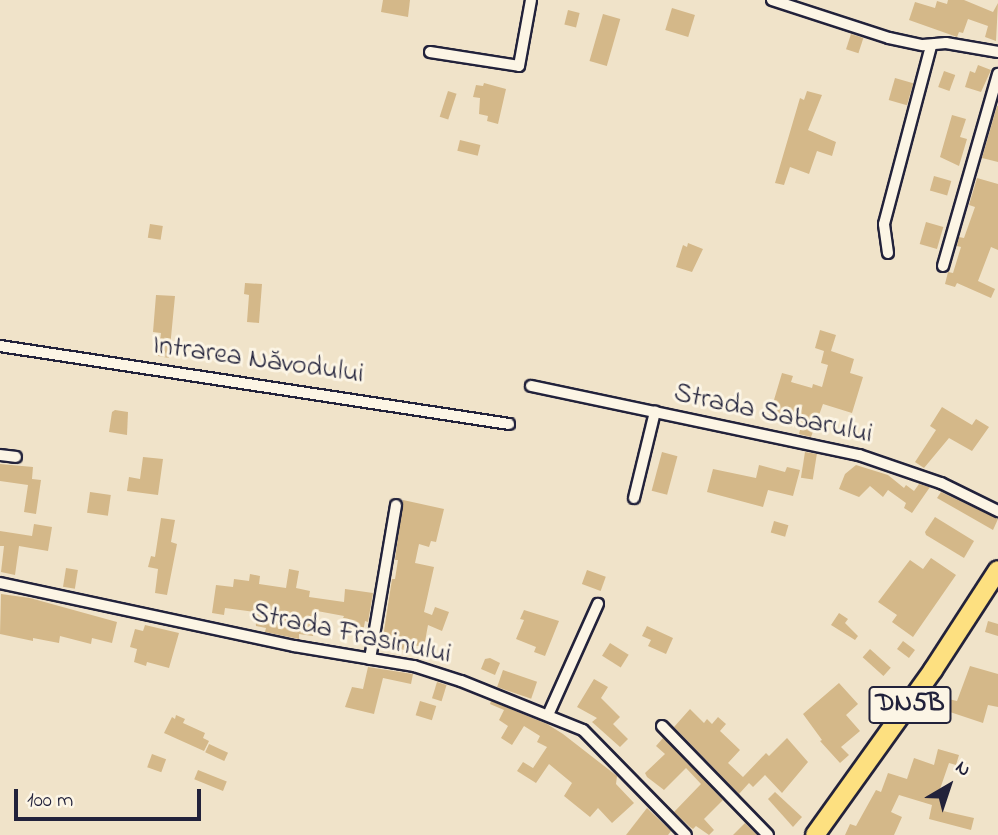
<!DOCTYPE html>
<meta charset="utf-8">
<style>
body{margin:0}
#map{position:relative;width:998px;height:835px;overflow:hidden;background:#f0e3c9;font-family:"Indie Flower",sans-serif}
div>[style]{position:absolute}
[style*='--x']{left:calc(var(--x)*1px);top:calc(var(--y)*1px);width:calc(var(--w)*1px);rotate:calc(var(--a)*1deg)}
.building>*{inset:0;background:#d4b889;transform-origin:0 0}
.roads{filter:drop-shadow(2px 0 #22223b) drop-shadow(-2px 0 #22223b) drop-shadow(0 2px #22223b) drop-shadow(0 -2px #22223b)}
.street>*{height:10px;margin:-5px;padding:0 5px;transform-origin:5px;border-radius:5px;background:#fcf5e5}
.primary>*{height:18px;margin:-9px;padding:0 9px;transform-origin:9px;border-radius:9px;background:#fde080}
span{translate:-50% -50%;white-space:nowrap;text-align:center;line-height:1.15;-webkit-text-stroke:6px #fcf5e5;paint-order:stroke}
.shield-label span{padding:2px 5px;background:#fcf5e5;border:2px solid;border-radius:5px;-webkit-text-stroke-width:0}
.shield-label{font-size:26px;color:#22223b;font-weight:700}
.street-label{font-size:28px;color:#22223b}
.north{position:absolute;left:914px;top:751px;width:70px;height:70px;-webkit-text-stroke:5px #fcf5e5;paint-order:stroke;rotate:39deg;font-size:19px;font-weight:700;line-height:28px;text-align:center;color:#22223b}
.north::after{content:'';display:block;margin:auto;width:24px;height:32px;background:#22223b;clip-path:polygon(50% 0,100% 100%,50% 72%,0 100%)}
.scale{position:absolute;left:14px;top:789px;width:187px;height:32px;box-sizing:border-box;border:4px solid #22223b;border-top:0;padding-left:9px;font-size:21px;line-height:24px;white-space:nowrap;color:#22223b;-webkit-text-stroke:5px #fcf5e5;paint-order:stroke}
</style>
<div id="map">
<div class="building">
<div style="clip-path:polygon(383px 0,410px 0,408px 17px,381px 12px)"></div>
<div style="clip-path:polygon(948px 0,964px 0,993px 12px,998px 3px,996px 41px,985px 37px,988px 26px,968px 19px,963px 33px,959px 32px,957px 37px,909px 20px,915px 2px,935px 8px,937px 1px,947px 4px)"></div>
<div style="left:672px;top:8px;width:24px;height:23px;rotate:17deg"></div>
<div style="left:568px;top:10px;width:12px;height:15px;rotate:14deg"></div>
<div style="left:603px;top:14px;width:18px;height:49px;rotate:16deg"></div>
<div style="left:851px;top:34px;width:13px;height:16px;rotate:18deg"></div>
<div style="clip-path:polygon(978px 65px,991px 70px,981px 92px,965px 87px,970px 71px,975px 73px)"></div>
<div style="left:944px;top:71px;width:12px;height:17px;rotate:20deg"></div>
<div style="left:895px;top:78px;width:19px;height:23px;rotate:16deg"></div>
<div style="clip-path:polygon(484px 83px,506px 89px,498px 124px,487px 121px,488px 116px,479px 114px,480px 98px,473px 97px,476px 85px,483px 86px)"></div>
<div style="left:448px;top:91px;width:9px;height:27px;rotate:18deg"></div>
<div style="clip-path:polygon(807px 91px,822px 95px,808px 130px,836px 142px,832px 156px,817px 151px,809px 174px,790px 167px,784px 185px,775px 183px,800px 98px,804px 100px)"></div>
<div style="clip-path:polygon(997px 106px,998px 106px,998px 162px,982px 158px)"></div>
<div style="clip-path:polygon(952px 115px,966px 119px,960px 137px,967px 139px,959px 166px,940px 157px)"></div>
<div style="left:460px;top:140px;width:21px;height:11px;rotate:14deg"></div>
<div style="left:934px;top:176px;width:18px;height:15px;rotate:16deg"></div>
<div style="clip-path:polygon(977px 178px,998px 184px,998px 250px,991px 247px,978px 281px,995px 289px,991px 298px,957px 283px,955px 287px,945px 284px,948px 272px,953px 273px,961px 247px,957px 246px,959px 237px,964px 238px,975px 207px,969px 205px)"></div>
<div style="left:926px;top:222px;width:18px;height:23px;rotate:16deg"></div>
<div style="left:150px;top:224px;width:13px;height:14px;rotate:9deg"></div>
<div style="clip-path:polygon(688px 243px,703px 249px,692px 272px,676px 267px,683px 245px,687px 247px)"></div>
<div style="clip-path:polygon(245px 283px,262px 284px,259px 323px,247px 322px,249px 295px,244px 294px)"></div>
<div style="clip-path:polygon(156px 295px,175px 296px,169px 358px,158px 356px,161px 333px,153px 332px)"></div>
<div style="clip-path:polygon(820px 330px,836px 335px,831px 351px,854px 359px,850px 373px,863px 377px,852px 413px,823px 404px,811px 437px,799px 434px,802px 422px,781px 416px,779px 423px,768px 420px,782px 373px,793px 376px,791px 382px,812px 388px,813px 384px,822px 387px,828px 365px,821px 363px,824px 351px,815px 348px)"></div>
<div style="clip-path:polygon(942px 407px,972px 425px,976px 419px,989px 427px,972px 451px,949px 438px,924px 468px,915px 462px,936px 430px,930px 426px)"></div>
<div style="clip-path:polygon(115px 410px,128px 412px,127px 435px,109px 432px,112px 412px)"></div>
<div style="left:662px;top:452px;width:16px;height:40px;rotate:15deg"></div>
<div style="left:805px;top:452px;width:12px;height:26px;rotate:9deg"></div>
<div style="clip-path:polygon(143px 457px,163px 459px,158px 495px,127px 491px,129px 477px,140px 479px)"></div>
<div style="clip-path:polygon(0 464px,33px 467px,32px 479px,41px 480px,36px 514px,24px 512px,28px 485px,0 481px)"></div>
<div style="clip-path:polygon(759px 465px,785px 472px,787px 467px,800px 470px,793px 496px,768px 490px,763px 507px,707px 492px,713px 469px,756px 478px)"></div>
<div style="clip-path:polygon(856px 465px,888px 475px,904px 488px,906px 485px,914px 491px,919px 484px,930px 487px,912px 513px,904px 508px,906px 503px,888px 490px,883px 497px,870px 486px,859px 497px,839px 489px,845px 474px)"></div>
<div style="left:90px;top:492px;width:21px;height:21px;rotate:8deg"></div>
<div style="clip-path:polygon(941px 492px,998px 519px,993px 530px,937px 498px)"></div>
<div style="clip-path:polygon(403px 500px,444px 509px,436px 542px,431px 541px,429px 547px,419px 544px,415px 563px,434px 567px,424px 612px,432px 615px,435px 607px,449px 612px,442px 631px,428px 625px,424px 647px,412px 645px,411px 652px,382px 644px,392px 579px,395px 579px,398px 560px,395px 560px)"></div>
<div style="clip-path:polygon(935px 517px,974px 541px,964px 558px,926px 535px,925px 532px)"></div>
<div style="clip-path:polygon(161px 518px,175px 520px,171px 542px,177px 544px,167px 595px,155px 593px,158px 569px,148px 567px,151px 556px,155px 557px)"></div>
<div style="left:774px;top:521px;width:15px;height:12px;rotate:16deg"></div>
<div style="clip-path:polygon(34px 524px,52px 527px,48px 551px,19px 546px,15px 575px,1px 572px,4px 546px,0 546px,0 531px,32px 536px)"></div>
<div style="clip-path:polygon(931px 558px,956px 575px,913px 637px,892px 622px,897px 615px,878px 602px,910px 560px,923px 569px)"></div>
<div style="left:66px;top:568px;width:12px;height:19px;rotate:9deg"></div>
<div style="clip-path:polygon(289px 569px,299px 571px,296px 588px,310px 591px,309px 597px,344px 602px,345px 589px,373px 593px,368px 622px,365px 621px,363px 632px,347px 630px,349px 619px,343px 618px,344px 616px,317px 611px,313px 636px,299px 634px,299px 639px,265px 632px,266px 628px,256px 626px,255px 612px,225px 608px,224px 615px,212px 613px,216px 585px,233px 587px,234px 579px,249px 581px,250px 574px,260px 576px,259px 584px,286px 588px)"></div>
<div style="left:587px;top:570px;width:20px;height:15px;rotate:20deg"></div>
<div style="clip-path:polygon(1px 594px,30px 598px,117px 622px,112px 643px,92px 638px,91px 644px,60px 636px,59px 643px,33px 638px,33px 641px,0 634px)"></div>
<div style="clip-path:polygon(524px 610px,559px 621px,545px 656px,534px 652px,536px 647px,516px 639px,524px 620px,520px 619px)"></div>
<div style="clip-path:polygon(839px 613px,848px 619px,845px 623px,858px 636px,855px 640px,831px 625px)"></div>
<div style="clip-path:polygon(988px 621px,998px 624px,998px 636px,985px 632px)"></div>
<div style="clip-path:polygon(145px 625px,179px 633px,169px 668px,147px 662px,146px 666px,134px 662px,137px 649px,130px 647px,135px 629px,143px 631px)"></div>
<div style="clip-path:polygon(647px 626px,673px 638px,666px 654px,648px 646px,651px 640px,642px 636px)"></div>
<div style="left:903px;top:641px;width:15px;height:10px;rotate:37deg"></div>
<div style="left:610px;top:643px;width:22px;height:15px;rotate:32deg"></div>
<div style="left:870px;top:649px;width:28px;height:11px;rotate:42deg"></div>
<div style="clip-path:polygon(490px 658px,500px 663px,495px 675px,481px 669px,485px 659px)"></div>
<div style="clip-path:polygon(970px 666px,998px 674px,998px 707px,988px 705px,983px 723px,941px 709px,944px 698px,957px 701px)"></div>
<div style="clip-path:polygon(368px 667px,413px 674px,411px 684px,383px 678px,374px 714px,345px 707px,352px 687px,363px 689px)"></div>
<div style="left:503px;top:670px;width:36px;height:18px;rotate:19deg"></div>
<div style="clip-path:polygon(594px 679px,608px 687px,601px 698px,620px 717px,613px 724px,628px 739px,620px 747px,592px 722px,597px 718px,577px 707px)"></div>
<div style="left:437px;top:682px;width:10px;height:17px;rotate:17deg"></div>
<div style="clip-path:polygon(839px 683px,858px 704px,846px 715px,860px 731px,841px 747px,849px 755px,840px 763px,820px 741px,822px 740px,803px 714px)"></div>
<div style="left:420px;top:701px;width:17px;height:15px;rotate:17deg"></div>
<div style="clip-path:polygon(491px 701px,547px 724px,563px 734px,617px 776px,616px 784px,634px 803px,612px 823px,598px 808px,590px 817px,564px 796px,572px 783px,549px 764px,536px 783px,517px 771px,523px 762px,533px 768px,547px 747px,537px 742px,540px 736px,524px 726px,512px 745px,501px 738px,508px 726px,499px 720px,504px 710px,490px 704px)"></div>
<div style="clip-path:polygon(690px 709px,704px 723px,707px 719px,712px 724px,718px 717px,726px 724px,720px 731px,740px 750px,728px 763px,743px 777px,766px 753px,769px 756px,787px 738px,808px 762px,782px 793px,765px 775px,753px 787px,749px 783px,739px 794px,674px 727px)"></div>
<div style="clip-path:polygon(176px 715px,185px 719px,183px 723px,205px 733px,203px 738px,209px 741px,204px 751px,164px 733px,172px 717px,175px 719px)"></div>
<div style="clip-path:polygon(663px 738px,723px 800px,704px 819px,714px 830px,709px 835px,696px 826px,693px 829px,690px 827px,674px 812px,701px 784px,686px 768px,664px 790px,647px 777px,645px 773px,665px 754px,656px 746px)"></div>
<div style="left:209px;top:744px;width:21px;height:9px;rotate:25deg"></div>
<div style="clip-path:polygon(938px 749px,959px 755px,956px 765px,949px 763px,939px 792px,947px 795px,943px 811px,974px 818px,971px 830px,929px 819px,932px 805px,899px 795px,891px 812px,902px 817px,894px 835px,845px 835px,850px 824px,856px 826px,876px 790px,881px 792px,888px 773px,907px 779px,914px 758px,934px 765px)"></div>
<div style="left:152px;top:754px;width:15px;height:14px;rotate:20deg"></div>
<div style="left:198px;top:770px;width:31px;height:10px;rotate:22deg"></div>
<div style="clip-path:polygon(775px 792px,802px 817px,793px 827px,768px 799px)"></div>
<div style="clip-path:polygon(647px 808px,671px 831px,668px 835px,626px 835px)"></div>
<div style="clip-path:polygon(745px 823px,757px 835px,733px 835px)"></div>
</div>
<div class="roads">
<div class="street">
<div style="--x:772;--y:0;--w:123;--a:18"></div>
<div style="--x:889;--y:38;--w:35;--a:12"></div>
<div style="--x:923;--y:45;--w:23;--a:-5"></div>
<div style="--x:946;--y:43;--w:53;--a:9.8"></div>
<div style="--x:430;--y:52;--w:90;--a:8.9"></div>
<div style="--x:519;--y:66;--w:67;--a:-79.7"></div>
<div style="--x:888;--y:253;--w:29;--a:-98"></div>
<div style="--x:884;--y:224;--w:184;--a:-75.2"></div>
<div style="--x:943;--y:266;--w:200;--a:-74"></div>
<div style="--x:0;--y:346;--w:515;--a:8.71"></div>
<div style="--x:531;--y:386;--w:335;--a:11.9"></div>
<div style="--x:859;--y:455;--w:87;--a:18.9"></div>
<div style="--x:941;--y:483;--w:64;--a:26.2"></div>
<div style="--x:0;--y:455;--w:16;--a:7"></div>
<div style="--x:634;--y:498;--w:89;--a:-76.3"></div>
<div style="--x:0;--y:583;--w:301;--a:12.1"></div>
<div style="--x:294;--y:646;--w:122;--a:9.5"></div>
<div style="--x:414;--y:666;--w:49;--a:17.7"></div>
<div style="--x:461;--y:681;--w:131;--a:21.9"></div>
<div style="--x:583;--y:730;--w:147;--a:45.6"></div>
<div style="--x:370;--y:659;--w:156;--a:-80.4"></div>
<div style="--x:548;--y:715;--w:122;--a:-65.8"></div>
<div style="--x:662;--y:726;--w:152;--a:45.8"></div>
</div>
<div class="primary">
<div style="--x:815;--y:835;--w:203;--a:-54.4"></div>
<div style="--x:933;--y:670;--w:119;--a:-57"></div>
</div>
</div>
<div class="shield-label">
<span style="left:910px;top:705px">DN5B</span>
</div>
<div class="street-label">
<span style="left:258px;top:361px;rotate:8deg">Intrarea Năvodului</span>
<span style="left:773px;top:415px;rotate:12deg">Strada Sabarului</span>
<span style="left:351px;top:635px;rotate:12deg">Strada Frasinului</span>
</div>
<div class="north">N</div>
<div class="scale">100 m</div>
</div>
